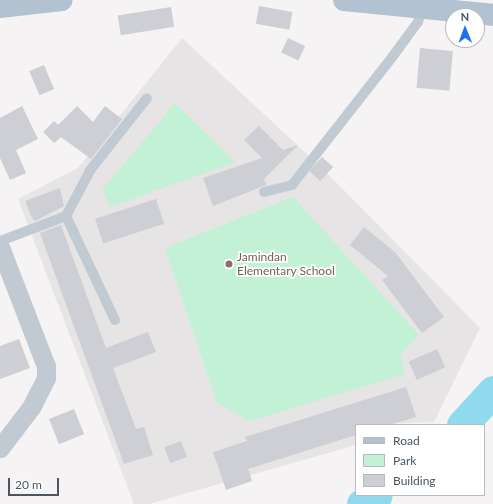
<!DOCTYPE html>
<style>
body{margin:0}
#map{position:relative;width:493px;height:504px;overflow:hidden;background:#f5f3f3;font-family:Lato,sans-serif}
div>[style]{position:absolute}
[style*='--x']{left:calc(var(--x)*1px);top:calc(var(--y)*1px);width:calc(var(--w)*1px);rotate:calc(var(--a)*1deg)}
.education>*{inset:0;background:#e6e4e5}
.green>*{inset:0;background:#c3f1d5}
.river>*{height:31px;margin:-15.5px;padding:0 15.5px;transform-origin:15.5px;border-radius:15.5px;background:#90daee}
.building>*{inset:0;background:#cdcfd5;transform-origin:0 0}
.lane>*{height:10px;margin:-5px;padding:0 5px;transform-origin:5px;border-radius:5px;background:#c1cad2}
.street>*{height:19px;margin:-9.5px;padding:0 9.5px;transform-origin:9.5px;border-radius:9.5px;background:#c1cad2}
.primary>*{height:22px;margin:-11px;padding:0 11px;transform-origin:11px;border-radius:11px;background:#b3c2d1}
.dots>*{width:11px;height:11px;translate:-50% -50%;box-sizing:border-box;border:2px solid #fff;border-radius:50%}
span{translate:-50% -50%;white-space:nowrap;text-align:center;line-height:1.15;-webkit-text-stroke:3.5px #fff;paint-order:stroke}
.education-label{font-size:12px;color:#785e54}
.left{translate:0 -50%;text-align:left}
.legend{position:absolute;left:355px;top:424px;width:130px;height:72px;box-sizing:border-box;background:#fff;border:1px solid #b7bbc0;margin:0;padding:5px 7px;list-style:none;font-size:12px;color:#4a5661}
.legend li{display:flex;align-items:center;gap:8px;height:20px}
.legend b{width:20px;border:1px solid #b7bbc0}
.north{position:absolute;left:445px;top:8px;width:40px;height:40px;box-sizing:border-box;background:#fff;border:1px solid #b7bbc0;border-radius:50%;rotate:359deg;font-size:11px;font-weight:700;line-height:16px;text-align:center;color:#4a5661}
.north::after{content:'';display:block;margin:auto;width:14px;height:18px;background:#1a73e8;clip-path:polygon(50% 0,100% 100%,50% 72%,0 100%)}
.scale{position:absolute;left:8px;top:478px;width:51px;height:18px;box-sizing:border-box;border:2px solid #4a5661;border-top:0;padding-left:5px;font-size:12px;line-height:14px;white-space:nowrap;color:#4a5661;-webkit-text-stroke:3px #fff;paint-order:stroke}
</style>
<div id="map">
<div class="education">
<div style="clip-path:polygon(182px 38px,324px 170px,480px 328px,434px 422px,356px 425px,356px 445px,149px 504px,134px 504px,18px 199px,78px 168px)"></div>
</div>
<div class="green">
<div style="clip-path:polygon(175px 103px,235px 162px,110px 207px,102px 190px)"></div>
<div style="clip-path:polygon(293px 197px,419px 335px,400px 355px,405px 374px,250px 421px,217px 403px,165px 248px)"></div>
</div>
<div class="river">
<div style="--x:462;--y:425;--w:46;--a:-47.6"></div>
<div style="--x:362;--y:504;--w:17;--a:-31"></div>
</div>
<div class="building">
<div style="left:259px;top:6px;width:34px;height:18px;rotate:10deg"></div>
<div style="left:171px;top:7px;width:20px;height:54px;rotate:81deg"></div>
<div style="left:288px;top:38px;width:19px;height:16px;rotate:25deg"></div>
<div style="left:420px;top:48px;width:33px;height:40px;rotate:5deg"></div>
<div style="left:44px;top:65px;width:26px;height:16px;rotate:67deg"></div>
<div style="clip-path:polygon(22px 106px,38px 139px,16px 150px,26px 173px,10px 180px,0 158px,0 118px)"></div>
<div style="clip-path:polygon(77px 106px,93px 122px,105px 106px,122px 119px,91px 159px,61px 137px,54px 143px,43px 132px,54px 121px,58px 125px)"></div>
<div style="clip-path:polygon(259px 126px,283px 150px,298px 145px,264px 179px,266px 185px,213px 206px,203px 178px,262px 158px,244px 140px)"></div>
<div style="left:322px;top:157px;width:15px;height:19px;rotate:42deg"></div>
<div style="clip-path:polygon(60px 188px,64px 206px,35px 221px,32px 218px,25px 201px)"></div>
<div style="left:156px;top:199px;width:26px;height:64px;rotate:72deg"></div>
<div style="clip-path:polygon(61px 225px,106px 348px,148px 332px,156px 352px,113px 368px,136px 429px,144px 427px,153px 455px,124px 464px,40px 233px)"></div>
<div style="clip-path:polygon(364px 227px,395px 252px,444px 317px,422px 333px,382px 280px,388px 276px,350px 245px)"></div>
<div style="clip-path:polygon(19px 339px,30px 368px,0 379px,0 346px)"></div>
<div style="left:437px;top:349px;width:20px;height:31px;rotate:66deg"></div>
<div style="clip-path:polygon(406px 387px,416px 417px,389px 425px,356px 425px,356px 435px,248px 469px,252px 481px,226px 490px,213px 452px,247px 441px,245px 437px)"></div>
<div style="left:74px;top:409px;width:27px;height:27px;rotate:68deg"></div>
<div style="left:181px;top:441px;width:17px;height:18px;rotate:69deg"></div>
</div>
<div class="lane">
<div style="--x:264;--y:192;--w:29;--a:-14"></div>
<div style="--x:292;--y:185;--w:164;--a:-51.9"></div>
<div style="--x:393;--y:56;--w:42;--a:-53.7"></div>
<div style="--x:418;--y:22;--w:15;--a:-74"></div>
<div style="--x:66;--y:216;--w:53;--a:-62"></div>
<div style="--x:91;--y:169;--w:90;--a:-51.7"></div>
<div style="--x:0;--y:241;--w:71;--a:-20.7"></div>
<div style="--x:66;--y:216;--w:115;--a:64.8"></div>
</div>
<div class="street">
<div style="--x:0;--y:247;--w:128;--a:68.9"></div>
<div style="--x:46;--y:366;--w:12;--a:90"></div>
<div style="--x:46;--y:378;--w:31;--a:117"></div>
<div style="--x:32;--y:406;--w:53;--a:127.3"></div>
</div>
<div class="primary">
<div style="--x:344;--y:0;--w:150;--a:5.7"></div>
<div style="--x:0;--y:7;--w:62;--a:-6.4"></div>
</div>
<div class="dots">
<div style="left:229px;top:264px;background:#8d6e63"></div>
</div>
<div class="education-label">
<span class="left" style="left:237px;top:264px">Jamindan<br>Elementary School</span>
</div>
<ul class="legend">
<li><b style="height:5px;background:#b3c2d1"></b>Road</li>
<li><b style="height:11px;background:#c3f1d5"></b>Park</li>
<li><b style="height:11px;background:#cdcfd5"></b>Building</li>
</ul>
<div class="north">N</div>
<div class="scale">20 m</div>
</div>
